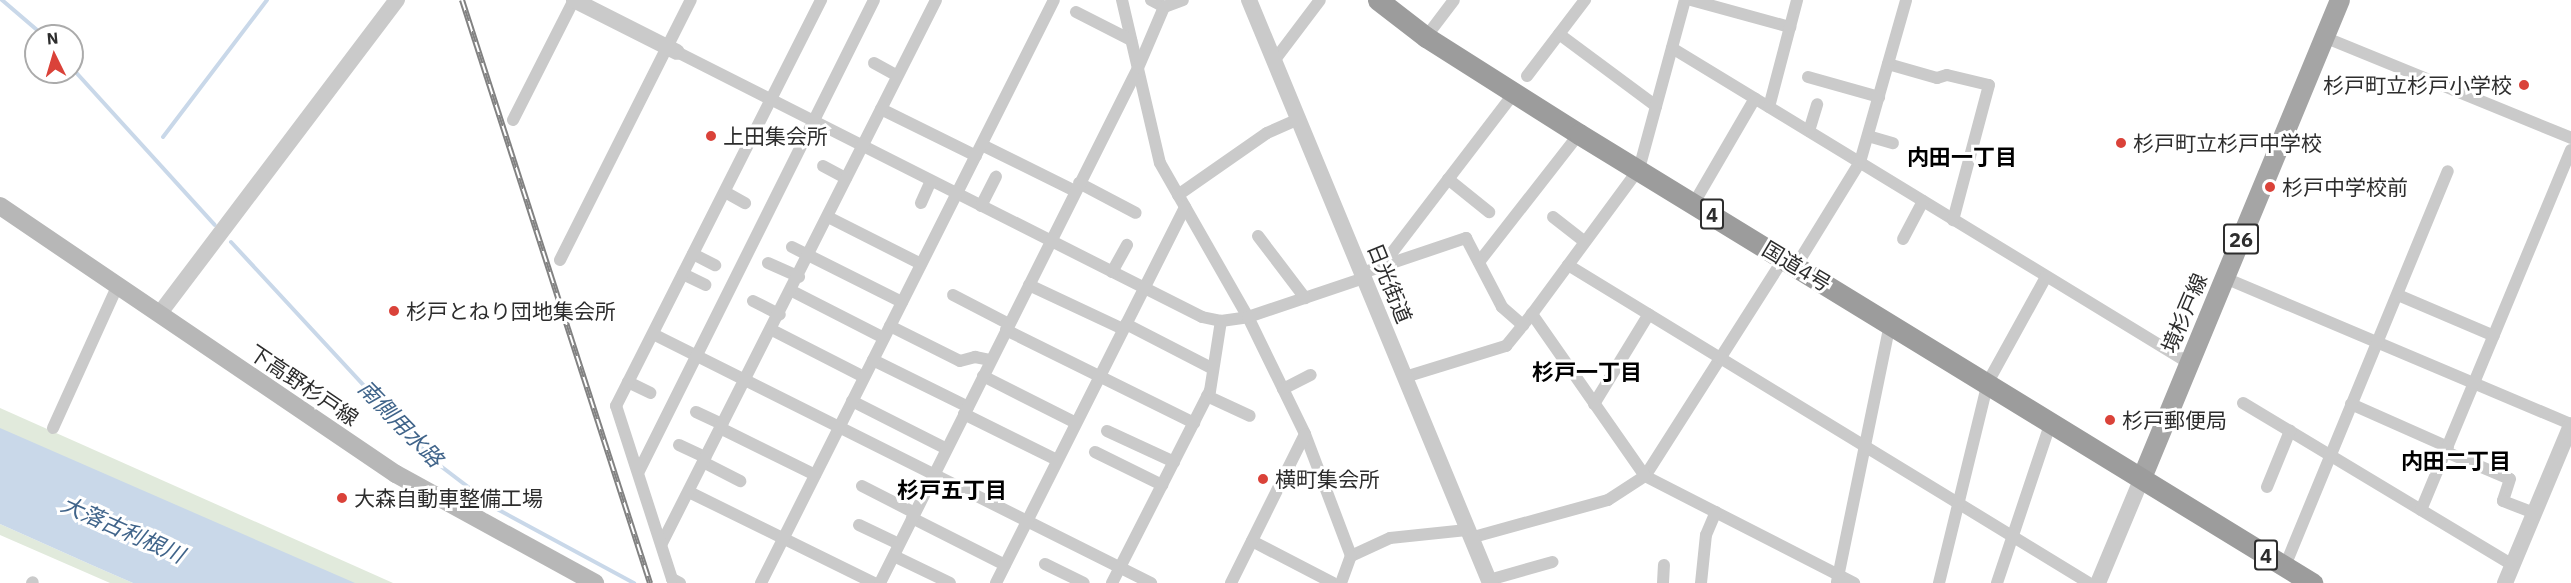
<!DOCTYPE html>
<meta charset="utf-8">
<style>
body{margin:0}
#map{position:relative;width:2571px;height:583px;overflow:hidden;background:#fff;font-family:"IBM Plex Sans","Noto Sans JP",sans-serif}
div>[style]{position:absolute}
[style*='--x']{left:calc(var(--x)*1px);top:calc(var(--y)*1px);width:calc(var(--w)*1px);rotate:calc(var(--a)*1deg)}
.green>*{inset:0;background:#e1eadc;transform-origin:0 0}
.water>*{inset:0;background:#c9d8e9}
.stream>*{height:4px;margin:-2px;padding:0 2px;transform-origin:2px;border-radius:2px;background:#c9d8e9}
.minor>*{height:12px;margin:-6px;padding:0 6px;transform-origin:6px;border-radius:6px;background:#cacaca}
.tertiary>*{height:16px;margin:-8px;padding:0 8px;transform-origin:8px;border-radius:8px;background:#cacaca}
.secondary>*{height:18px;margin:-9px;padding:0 9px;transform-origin:9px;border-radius:9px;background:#b7b7b7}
.primary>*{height:20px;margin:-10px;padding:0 10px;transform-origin:10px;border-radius:10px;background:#a5a5a5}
.trunk>*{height:21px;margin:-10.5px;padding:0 10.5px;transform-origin:10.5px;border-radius:10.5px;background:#9c9c9c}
.rail>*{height:6px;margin-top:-3px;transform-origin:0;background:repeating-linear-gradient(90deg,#fff 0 11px,#828282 0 22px);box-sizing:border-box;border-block:2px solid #828282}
.dots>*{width:16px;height:16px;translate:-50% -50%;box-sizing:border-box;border:3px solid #fff;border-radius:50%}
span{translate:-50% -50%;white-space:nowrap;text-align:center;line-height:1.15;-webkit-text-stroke:6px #fff;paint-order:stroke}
.shield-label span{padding:2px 4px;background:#fff;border:2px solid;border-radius:4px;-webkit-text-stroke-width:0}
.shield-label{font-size:20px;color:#2d2d2d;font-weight:700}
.poi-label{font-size:21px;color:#2d2d2d}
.right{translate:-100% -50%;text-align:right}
.left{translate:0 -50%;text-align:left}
.street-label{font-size:21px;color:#2d2d2d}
.neighbourhood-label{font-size:22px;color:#000;font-weight:700}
.water-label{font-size:22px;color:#40648a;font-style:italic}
.north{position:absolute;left:24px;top:24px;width:60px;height:60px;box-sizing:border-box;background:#fff;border:2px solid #ababab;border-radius:50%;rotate:355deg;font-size:16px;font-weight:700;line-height:24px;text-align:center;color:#2d2d2d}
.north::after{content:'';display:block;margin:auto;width:21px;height:27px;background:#da4239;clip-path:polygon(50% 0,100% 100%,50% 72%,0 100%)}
</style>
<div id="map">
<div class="green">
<div style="left:0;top:408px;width:438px;height:20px;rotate:24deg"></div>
<div style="clip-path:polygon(0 524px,94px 566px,133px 583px,110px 583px,0 535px)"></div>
</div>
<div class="water">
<div style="clip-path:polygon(0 428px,355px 583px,133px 583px,94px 566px,0 524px)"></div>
</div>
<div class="stream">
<div style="--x:2;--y:0;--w:55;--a:40.6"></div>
<div style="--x:72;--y:68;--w:212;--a:47.7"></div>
<div style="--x:163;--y:137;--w:172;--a:-52.8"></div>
<div style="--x:231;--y:242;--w:299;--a:47.2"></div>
<div style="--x:434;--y:461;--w:79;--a:37.3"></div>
<div style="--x:497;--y:509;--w:156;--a:28.4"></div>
</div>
<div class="minor">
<div style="--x:1122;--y:0;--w:167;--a:76.9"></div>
<div style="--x:1160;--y:163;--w:177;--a:60.3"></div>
<div style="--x:1248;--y:317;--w:130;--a:64"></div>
<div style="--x:1305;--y:434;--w:130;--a:69.3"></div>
<div style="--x:1351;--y:556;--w:43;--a:-24.8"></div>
<div style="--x:1390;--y:538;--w:77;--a:-5.9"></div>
<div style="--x:1151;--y:0;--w:15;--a:28"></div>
<div style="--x:1691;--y:0;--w:103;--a:15.3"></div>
<div style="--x:1076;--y:12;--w:62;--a:27"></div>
<div style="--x:1559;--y:34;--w:121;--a:36.6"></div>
<div style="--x:1426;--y:37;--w:46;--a:-52.9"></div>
<div style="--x:2324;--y:37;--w:267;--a:22.2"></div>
<div style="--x:1672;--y:48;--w:605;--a:31.35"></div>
<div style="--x:677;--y:52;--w:588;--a:26.78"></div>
<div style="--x:1202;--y:317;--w:19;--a:12"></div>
<div style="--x:1221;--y:321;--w:27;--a:-8"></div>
<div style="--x:1248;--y:317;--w:122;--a:-18.6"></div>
<div style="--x:1274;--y:61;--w:76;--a:-53"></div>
<div style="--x:874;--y:63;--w:26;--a:29"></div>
<div style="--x:1888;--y:64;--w:51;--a:15.9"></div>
<div style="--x:1937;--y:78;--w:10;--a:-17"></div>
<div style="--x:1947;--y:75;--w:43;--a:13.4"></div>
<div style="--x:1989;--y:85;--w:140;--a:104.9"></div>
<div style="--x:1527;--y:76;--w:96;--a:-52.7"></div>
<div style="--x:1808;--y:77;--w:74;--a:15.7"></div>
<div style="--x:1769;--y:107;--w:111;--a:-75.3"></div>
<div style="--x:881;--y:109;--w:106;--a:26.3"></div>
<div style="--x:513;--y:120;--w:135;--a:-63.1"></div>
<div style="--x:1809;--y:131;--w:28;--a:-73"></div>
<div style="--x:1868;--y:136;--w:26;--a:16"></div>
<div style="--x:982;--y:145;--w:104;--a:26.3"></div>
<div style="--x:823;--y:166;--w:26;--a:28"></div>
<div style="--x:1448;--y:179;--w:53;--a:38.8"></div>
<div style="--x:1079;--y:183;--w:64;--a:27.8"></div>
<div style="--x:725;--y:192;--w:23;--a:29"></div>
<div style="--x:1178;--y:195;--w:108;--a:-34.9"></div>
<div style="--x:1267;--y:133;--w:34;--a:-24"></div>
<div style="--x:921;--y:203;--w:24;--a:-66"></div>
<div style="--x:1694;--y:203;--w:121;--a:-59.8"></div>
<div style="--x:981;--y:206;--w:33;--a:-63"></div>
<div style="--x:828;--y:217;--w:104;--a:26.8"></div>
<div style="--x:1553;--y:217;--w:39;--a:38"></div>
<div style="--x:1258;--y:236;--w:78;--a:52.8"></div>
<div style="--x:1903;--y:239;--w:43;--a:-62.2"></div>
<div style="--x:792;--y:247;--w:123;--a:26.6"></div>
<div style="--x:693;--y:254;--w:25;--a:27"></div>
<div style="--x:1784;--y:258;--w:259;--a:122.5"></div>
<div style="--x:1645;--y:476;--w:235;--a:27.1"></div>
<div style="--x:560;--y:260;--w:291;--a:-63.3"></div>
<div style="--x:1479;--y:262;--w:162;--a:-52"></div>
<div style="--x:768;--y:263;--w:34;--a:24"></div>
<div style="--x:1568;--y:265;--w:610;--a:31.4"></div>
<div style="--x:1796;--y:266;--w:122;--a:-58.4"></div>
<div style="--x:1860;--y:162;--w:168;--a:-74.1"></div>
<div style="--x:1381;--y:267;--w:219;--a:-52.6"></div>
<div style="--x:1112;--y:272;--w:31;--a:-61"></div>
<div style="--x:1362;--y:273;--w:110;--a:-18.6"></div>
<div style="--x:1466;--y:238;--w:78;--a:62.4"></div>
<div style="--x:1502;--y:307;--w:28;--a:41"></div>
<div style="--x:683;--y:274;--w:25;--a:26"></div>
<div style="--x:2225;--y:278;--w:376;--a:22.9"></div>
<div style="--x:1029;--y:285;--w:104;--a:25.1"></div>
<div style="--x:792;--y:291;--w:103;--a:27.1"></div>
<div style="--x:953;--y:295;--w:63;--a:27.4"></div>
<div style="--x:2398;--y:295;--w:104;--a:23.1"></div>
<div style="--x:753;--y:301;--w:30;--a:27"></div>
<div style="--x:1126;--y:324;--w:98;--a:27.3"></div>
<div style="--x:890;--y:326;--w:78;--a:26.6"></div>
<div style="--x:960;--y:361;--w:16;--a:-15"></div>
<div style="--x:975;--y:357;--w:16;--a:11"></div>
<div style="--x:772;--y:330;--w:103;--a:27.1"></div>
<div style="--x:1006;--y:330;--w:210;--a:26.3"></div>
<div style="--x:653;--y:334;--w:557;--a:26.57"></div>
<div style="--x:873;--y:360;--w:106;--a:26.3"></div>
<div style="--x:983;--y:376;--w:104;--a:26.8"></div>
<div style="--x:1405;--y:377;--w:106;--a:-17.1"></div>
<div style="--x:1506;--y:346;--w:41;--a:-50.9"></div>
<div style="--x:1532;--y:314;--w:180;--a:-53.6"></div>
<div style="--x:1639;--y:169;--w:175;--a:-74.8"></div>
<div style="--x:628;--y:382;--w:25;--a:26"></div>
<div style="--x:1283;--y:389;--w:31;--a:-27"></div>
<div style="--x:1207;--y:396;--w:47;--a:24.9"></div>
<div style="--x:852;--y:401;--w:106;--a:26.8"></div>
<div style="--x:2243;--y:403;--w:315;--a:31"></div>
<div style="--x:1594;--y:404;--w:105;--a:-58.6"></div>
<div style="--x:2351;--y:404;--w:106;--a:23.9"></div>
<div style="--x:696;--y:412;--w:29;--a:25"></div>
<div style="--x:964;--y:414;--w:104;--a:26.3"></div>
<div style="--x:53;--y:428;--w:157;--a:-65.6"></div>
<div style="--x:720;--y:428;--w:106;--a:26.3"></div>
<div style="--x:1107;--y:431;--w:74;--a:24.8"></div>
<div style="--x:679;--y:445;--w:29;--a:25"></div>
<div style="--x:1095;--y:452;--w:75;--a:26.2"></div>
<div style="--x:2446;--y:452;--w:69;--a:22.9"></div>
<div style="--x:2510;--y:479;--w:23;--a:108"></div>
<div style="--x:2503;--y:501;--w:33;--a:21"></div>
<div style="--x:703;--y:462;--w:42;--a:27.2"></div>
<div style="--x:639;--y:471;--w:526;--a:-63.48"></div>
<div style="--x:862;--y:486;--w:59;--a:27"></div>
<div style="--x:2267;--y:487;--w:61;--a:-67.7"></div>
<div style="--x:689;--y:492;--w:206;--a:26.2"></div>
<div style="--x:2421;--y:510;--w:390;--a:-67.4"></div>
<div style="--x:912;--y:518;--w:104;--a:26.8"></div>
<div style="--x:859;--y:525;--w:44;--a:25.4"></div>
<div style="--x:1470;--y:538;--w:143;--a:-15.4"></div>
<div style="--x:1608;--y:500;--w:44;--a:-33"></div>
<div style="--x:1645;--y:476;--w:198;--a:-124.9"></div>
<div style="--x:1252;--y:541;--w:91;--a:27.4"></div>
<div style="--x:662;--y:543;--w:608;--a:-63.22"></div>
<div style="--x:894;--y:556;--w:62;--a:25.7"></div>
<div style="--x:1045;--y:564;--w:43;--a:26"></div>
<div style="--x:2285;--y:566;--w:427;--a:-67.6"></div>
<div style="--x:1489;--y:580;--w:66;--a:-15.9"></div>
<div style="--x:1837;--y:582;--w:264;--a:-78.4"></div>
<div style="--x:32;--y:583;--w:1;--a:-45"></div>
<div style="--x:680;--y:583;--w:9;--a:-153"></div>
<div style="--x:672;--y:579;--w:182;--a:-107.9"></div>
<div style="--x:616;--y:406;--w:455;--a:-63.2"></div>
<div style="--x:761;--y:583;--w:652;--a:-63.32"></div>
<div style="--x:880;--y:583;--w:576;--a:-63.39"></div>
<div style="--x:1138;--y:68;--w:66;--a:-66.9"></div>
<div style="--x:1164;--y:7;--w:20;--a:-20"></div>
<div style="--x:996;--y:583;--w:421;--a:-63.3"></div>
<div style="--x:1112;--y:583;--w:216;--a:-63"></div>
<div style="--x:1210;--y:391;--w:71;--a:-81.1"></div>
<div style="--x:1231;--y:583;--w:166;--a:-63.6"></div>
<div style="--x:1341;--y:583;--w:29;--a:-70"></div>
<div style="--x:1663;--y:583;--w:18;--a:-87"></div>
<div style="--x:1701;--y:583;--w:48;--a:-84.1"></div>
<div style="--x:1706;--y:535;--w:25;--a:-67"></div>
<div style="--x:1939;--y:583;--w:207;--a:-76.3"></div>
<div style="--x:1988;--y:382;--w:120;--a:-61.1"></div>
<div style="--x:1997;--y:583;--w:170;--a:-71.5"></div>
</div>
<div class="tertiary">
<div style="--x:574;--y:0;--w:115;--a:26.8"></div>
<div style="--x:1249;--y:0;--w:631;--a:67.54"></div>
<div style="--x:160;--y:313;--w:393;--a:-52.9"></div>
<div style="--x:2098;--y:583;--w:114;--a:-67.3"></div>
<div style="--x:2505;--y:583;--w:171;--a:-67.3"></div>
</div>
<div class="secondary">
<div style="--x:0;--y:206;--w:478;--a:34.1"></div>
<div style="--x:396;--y:474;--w:227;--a:28.7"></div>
</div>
<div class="primary">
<div style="--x:2142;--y:478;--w:517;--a:-67.5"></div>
</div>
<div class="trunk">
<div style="--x:1378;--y:0;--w:61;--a:37.6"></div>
<div style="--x:1426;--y:37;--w:181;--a:32.4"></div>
<div style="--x:1579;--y:134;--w:860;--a:31.49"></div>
</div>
<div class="rail">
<div style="--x:462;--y:0;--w:613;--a:72.13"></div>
</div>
<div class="dots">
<div style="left:2524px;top:85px;background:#da4239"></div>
<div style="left:711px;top:136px;background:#da4239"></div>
<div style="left:2121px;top:143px;background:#da4239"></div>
<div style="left:2270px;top:187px;background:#da4239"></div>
<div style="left:394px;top:311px;background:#da4239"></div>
<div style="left:2110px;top:420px;background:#da4239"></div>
<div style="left:1263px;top:479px;background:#da4239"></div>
<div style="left:342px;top:498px;background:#da4239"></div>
</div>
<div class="shield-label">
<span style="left:1712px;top:214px">4</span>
<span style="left:2241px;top:239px">26</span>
<span style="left:2266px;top:555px">4</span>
</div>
<div class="poi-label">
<span class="right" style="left:2512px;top:85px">杉戸町立杉戸小学校</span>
<span class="left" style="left:723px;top:136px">上田集会所</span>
<span class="left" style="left:2133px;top:143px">杉戸町立杉戸中学校</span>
<span class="left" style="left:2282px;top:187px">杉戸中学校前</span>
<span class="left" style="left:406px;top:311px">杉戸とねり団地集会所</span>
<span class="left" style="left:2122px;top:420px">杉戸郵便局</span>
<span class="left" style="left:1275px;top:479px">横町集会所</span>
<span class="left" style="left:354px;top:498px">大森自動車整備工場</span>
</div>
<div class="street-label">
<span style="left:1797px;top:266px;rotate:31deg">国道4号</span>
<span style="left:1390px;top:283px;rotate:68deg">日光街道</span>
<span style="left:2184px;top:313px;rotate:-67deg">境杉戸線</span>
<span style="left:304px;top:385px;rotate:34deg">下高野杉戸線</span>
</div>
<div class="neighbourhood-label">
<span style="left:1962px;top:157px">内田一丁目</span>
<span style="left:1587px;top:372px">杉戸一丁目</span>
<span style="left:2456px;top:461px">内田二丁目</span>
<span style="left:952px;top:490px">杉戸五丁目</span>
</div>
<div class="water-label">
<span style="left:401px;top:423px;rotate:46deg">南側用水路</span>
<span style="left:123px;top:529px;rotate:24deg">大落古利根川</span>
</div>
<div class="north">N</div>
</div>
